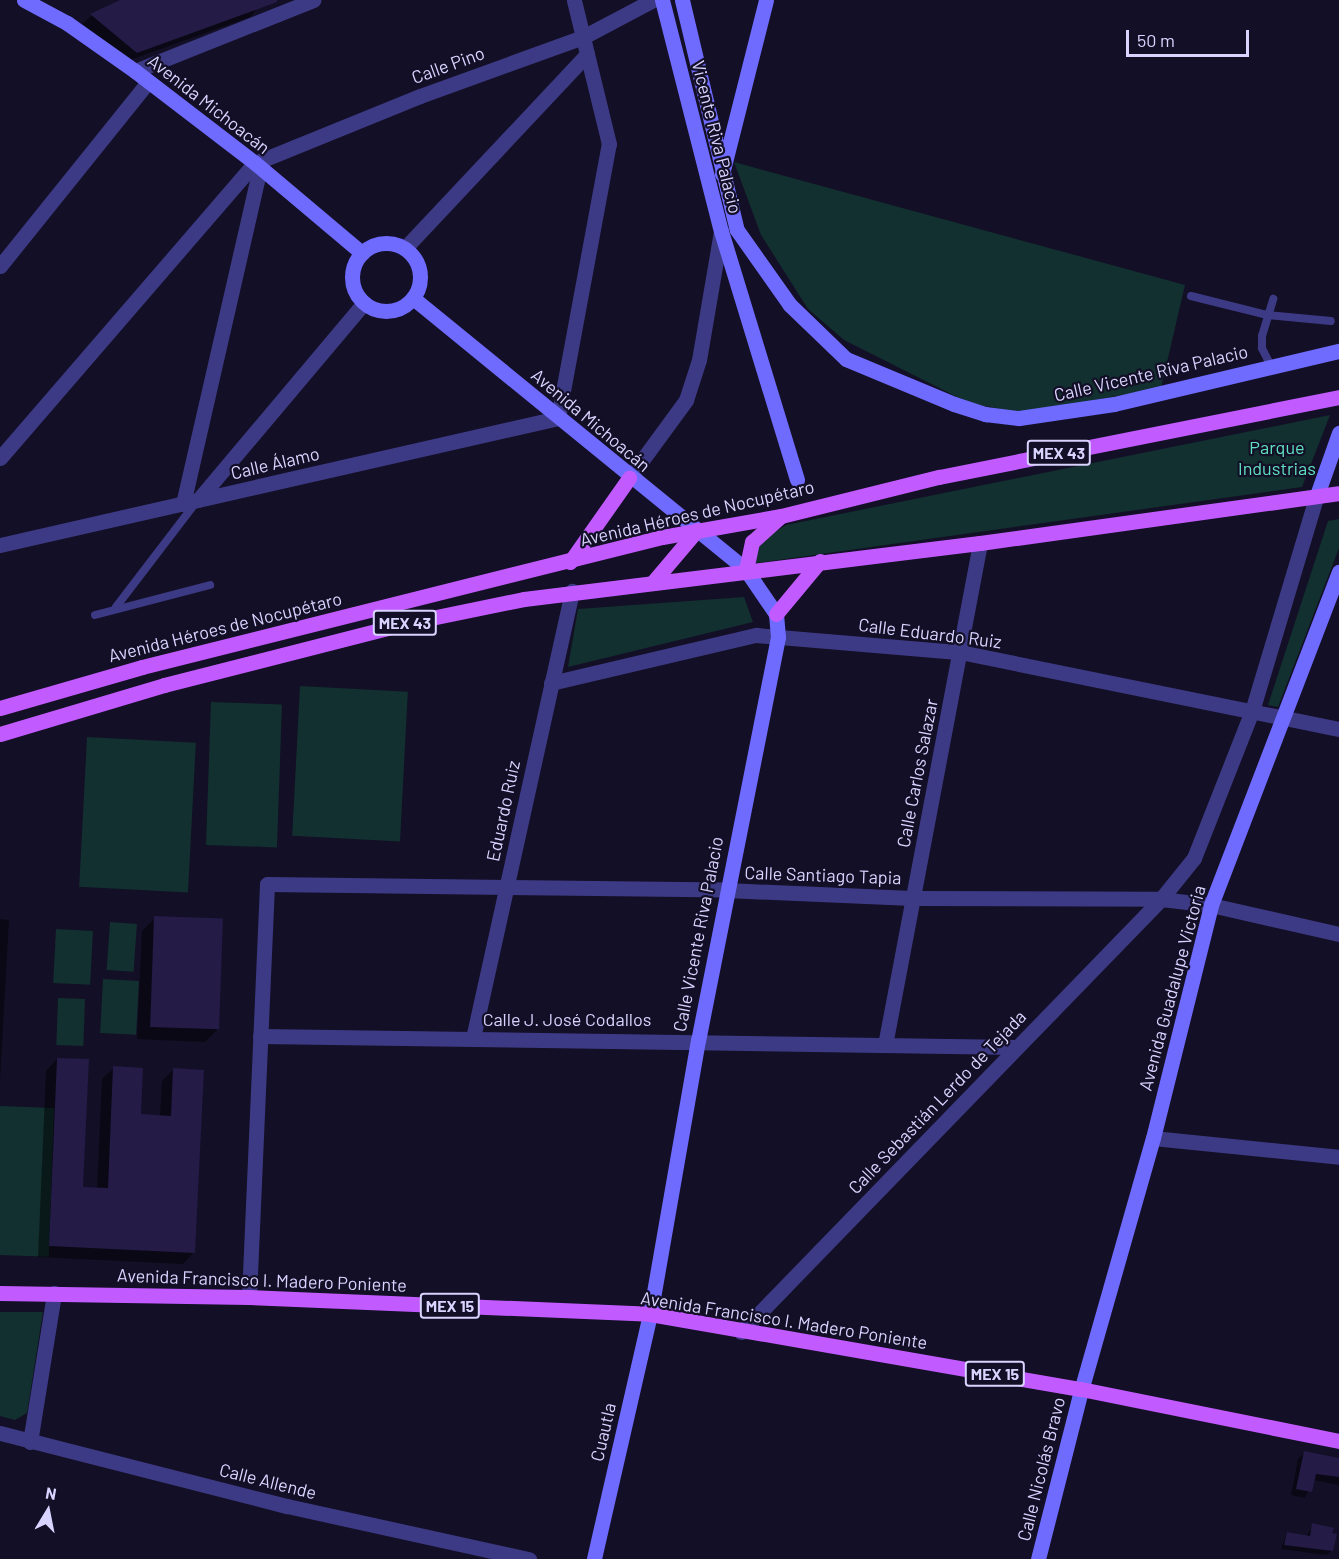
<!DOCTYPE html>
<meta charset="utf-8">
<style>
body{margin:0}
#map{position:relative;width:1339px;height:1559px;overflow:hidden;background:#130f26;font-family:Barlow,sans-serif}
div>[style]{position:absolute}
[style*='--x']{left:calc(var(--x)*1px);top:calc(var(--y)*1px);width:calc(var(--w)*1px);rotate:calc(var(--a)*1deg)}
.green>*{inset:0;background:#12302f;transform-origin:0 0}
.shadow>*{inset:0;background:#0007}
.building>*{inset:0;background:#241b47;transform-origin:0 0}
.lane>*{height:8px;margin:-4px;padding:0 4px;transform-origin:4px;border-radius:4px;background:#3d3a85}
.street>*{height:15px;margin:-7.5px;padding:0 7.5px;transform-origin:7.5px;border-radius:7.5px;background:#3d3a85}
.secondary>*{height:15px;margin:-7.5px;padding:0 7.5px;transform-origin:7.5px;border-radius:7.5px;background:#6f6bff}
.secondary>.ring{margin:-7.5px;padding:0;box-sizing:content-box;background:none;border:15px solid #6f6bff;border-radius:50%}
.primary>*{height:15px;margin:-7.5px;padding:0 7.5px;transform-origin:7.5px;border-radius:7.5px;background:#c25bff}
span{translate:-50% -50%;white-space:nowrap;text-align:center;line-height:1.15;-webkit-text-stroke:4.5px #130f26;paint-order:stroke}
.shield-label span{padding:2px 4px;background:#130f26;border:2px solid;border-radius:4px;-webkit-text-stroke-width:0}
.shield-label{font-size:16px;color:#d9d4ff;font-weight:700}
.street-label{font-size:18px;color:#d9d4ff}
.park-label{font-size:18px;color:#5fe0c0}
.north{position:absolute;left:18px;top:1481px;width:60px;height:60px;-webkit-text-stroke:4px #130f26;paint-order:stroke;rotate:10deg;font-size:16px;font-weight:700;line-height:24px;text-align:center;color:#d9d4ff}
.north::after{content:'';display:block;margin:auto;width:21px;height:27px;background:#d9d4ff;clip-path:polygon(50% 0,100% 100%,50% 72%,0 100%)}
.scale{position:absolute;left:1126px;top:30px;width:123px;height:27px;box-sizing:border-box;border:3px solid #d9d4ff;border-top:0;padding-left:8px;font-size:18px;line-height:21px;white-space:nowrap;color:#d9d4ff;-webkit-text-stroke:4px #130f26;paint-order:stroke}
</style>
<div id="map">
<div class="green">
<div style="clip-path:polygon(734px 162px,1185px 285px,1161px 388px,1022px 413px,969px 403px,844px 340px,808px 309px,761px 235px)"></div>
<div style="clip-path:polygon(1330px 415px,1302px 487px,756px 563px,752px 556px,759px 542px,786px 525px)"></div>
<div style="clip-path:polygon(1339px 519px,1339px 548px,1278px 707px,1268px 705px,1328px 521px)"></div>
<div style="clip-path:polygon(744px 597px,753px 622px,568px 667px,578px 609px)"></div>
<div style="left:300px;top:686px;width:108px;height:150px;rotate:3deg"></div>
<div style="left:211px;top:702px;width:71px;height:143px;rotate:2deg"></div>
<div style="left:87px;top:737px;width:109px;height:150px;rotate:3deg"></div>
<div style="left:110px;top:922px;width:27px;height:48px;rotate:4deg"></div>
<div style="left:56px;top:929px;width:37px;height:54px;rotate:3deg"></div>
<div style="left:103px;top:979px;width:36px;height:54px;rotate:3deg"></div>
<div style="left:58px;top:998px;width:27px;height:47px;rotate:2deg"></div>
<div style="left:0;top:1106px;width:54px;height:149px;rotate:2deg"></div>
<div style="clip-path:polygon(0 1312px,43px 1312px,27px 1413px,15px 1420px,0 1416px)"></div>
</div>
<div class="shadow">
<div style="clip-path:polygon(124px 0,257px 0,259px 7px,250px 17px,127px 61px,82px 24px,91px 16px)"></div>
<div style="clip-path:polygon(155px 918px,217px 1030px,205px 1042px,137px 1039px,142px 931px)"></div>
<div style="clip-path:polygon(0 919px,9px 920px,0 1079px)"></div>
<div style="clip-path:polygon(57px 1059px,81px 1188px,97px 1189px,102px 1079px,114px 1068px,139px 1115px,160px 1117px,162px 1081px,173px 1070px,194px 1252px,183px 1264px,38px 1257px,46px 1071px)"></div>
<div style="clip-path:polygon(1304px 1453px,1339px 1460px,1339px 1485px,1313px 1480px,1305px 1498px,1291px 1495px,1298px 1459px)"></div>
<div style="clip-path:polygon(1313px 1525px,1331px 1534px,1332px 1550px,1327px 1555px,1281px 1549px,1287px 1533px,1306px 1537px)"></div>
</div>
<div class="building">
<div style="clip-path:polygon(120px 0,277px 0,277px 2px,137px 53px,90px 14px)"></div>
<div style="left:154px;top:916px;width:69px;height:111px;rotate:2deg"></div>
<div style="clip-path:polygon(57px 1058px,89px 1059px,83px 1187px,108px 1188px,113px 1066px,143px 1068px,141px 1114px,171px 1116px,173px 1068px,204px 1070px,195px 1253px,49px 1246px)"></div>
<div style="clip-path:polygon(1304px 1451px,1339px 1458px,1339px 1477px,1316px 1474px,1312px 1492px,1296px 1489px)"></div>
<div style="clip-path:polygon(1312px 1523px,1334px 1528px,1332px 1533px,1337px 1534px,1333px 1551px,1284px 1545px,1287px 1532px,1310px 1536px)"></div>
</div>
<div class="lane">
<div style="--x:1191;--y:296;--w:78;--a:14"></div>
<div style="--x:1267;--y:315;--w:64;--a:5.4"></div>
<div style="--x:1271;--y:366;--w:20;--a:-117"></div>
<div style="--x:1262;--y:348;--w:12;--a:-90"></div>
<div style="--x:1262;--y:336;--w:39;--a:-73"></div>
<div style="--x:116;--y:607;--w:133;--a:-52.6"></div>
<div style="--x:95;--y:615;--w:119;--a:-14.6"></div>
</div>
<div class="street">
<div style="--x:135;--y:71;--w:192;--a:-21.7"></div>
<div style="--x:405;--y:248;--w:266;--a:-46.8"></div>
<div style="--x:0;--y:266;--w:235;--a:-51.2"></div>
<div style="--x:0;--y:458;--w:390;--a:-49.2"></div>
<div style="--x:255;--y:163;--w:178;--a:-22.1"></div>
<div style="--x:420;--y:96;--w:173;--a:-19.9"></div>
<div style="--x:583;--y:37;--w:79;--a:-27.9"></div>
<div style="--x:629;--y:478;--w:97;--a:-53.8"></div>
<div style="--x:686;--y:400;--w:42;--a:-72"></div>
<div style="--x:699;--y:360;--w:131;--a:-80.3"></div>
<div style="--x:198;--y:500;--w:258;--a:-49.9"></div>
<div style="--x:183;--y:504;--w:345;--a:-77.1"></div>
<div style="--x:0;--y:545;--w:572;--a:-12.82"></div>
<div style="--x:558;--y:418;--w:279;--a:-79.5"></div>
<div style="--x:609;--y:144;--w:148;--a:-103.7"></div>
<div style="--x:551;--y:683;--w:211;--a:-13.2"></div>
<div style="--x:756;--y:635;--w:205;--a:4.8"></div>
<div style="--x:960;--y:652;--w:387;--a:11.5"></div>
<div style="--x:260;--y:1036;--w:757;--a:0.83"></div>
<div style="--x:473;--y:1038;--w:458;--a:-77.5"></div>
<div style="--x:885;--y:1045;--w:511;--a:-79.28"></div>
<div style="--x:1153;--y:1138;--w:187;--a:5.8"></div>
<div style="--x:249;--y:1297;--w:413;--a:-87.5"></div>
<div style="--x:267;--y:884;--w:459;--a:0.7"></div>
<div style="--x:726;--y:890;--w:186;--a:2.5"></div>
<div style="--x:912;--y:898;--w:249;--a:0.2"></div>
<div style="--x:1161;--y:899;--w:50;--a:6.8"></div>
<div style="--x:1211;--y:905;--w:131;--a:12.8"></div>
<div style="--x:741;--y:1332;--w:603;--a:-45.87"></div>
<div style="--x:1161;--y:899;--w:53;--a:-51.2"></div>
<div style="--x:1194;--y:858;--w:158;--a:-68.5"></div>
<div style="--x:1252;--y:711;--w:226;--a:-73.3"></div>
<div style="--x:0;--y:1433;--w:296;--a:14.3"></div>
<div style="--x:287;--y:1506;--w:248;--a:12.4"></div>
<div style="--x:30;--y:1442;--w:151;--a:-80.8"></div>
</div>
<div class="secondary">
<div style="--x:24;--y:0;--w:49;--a:28.1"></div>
<div style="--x:67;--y:23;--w:83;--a:35.2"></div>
<div style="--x:135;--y:71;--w:151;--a:37.5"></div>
<div style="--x:255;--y:163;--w:140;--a:40.1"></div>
<div style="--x:662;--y:0;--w:238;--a:75.7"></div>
<div style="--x:721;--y:231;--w:260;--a:73"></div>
<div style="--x:682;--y:0;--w:236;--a:76.6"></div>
<div style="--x:737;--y:230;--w:92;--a:54.8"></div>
<div style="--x:790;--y:305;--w:78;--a:44"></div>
<div style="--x:846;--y:359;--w:117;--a:22.6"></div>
<div style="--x:954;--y:404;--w:33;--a:18"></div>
<div style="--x:985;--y:414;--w:34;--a:7"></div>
<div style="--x:1019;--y:418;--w:96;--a:-8.4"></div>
<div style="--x:1114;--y:404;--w:231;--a:-13.3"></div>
<div style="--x:722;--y:174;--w:179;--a:-75.8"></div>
<div class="ring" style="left:352px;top:243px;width:53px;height:53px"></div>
<div style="--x:413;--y:298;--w:430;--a:39.2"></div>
<div style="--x:746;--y:570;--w:53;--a:55.7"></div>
<div style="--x:776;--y:614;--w:23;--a:85"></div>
<div style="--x:778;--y:637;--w:411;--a:101.2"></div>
<div style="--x:698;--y:1040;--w:278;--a:99.9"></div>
<div style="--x:650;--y:1314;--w:251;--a:102.9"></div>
<div style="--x:1317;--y:495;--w:66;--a:-70.5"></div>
<div style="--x:1038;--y:1559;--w:170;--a:-75.7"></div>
<div style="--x:1080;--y:1394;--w:266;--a:-74.1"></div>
<div style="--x:1153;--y:1138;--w:240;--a:-76"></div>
<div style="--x:1211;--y:905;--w:357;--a:-69"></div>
</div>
<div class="primary">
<div style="--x:570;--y:562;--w:103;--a:-54.9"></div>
<div style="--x:746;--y:570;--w:29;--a:-78"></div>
<div style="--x:752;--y:542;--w:39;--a:-42"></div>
<div style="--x:653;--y:582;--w:68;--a:-49.8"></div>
<div style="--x:776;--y:614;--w:69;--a:-50.3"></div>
<div style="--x:0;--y:708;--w:148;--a:-16.1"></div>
<div style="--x:142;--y:667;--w:536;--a:-14.04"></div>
<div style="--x:662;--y:537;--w:121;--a:-10"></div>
<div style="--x:781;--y:516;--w:163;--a:-13.9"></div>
<div style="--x:939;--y:477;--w:408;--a:-11.3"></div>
<div style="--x:0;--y:734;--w:171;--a:-16.6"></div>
<div style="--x:164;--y:685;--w:251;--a:-14.3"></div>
<div style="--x:407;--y:623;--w:119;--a:-11.6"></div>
<div style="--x:524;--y:599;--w:459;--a:-7"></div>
<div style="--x:980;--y:543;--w:362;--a:-7.9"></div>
<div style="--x:0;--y:1293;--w:249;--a:0.9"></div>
<div style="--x:249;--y:1297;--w:401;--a:2.4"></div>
<div style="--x:650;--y:1314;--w:437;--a:9.9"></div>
<div style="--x:1081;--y:1389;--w:263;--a:11.4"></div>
</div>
<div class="shield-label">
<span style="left:1059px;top:453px">MEX 43</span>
<span style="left:405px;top:623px">MEX 43</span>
<span style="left:450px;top:1306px">MEX 15</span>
<span style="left:995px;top:1374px">MEX 15</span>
</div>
<div class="street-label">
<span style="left:448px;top:65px;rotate:-20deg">Calle Pino</span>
<span style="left:209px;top:104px;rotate:38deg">Avenida Michoacán</span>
<span style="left:717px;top:137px;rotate:76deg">Vicente Riva Palacio</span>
<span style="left:1151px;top:373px;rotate:-13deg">Calle Vicente Riva Palacio</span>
<span style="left:591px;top:420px;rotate:40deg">Avenida Michoacán</span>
<span style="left:275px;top:463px;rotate:-13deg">Calle Álamo</span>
<span style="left:697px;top:513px;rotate:-13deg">Avenida Héroes de Nocupétaro</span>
<span style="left:225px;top:627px;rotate:-14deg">Avenida Héroes de Nocupétaro</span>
<span style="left:930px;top:633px;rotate:7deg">Calle Eduardo Ruiz</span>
<span style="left:917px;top:773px;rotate:-79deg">Calle Carlos Salazar</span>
<span style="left:503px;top:811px;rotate:-78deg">Eduardo Ruiz</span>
<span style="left:823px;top:875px;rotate:2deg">Calle Santiago Tapia</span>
<span style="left:698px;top:934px;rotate:-79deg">Calle Vicente Riva Palacio</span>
<span style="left:1172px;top:988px;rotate:-75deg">Avenida Guadalupe Victoria</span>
<span style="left:567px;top:1019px">Calle J. José Codallos</span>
<span style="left:937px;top:1102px;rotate:-46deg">Calle Sebastián Lerdo de Tejada</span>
<span style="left:262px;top:1280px;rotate:2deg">Avenida Francisco I. Madero Poniente</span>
<span style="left:784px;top:1320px;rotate:9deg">Avenida Francisco I. Madero Poniente</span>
<span style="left:603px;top:1432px;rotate:-77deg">Cuautla</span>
<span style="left:1041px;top:1469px;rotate:-76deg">Calle Nicolás Bravo</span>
<span style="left:268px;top:1481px;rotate:14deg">Calle Allende</span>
</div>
<div class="park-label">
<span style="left:1277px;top:458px">Parque<br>Industrias</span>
</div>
<div class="north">N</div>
<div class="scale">50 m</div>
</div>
